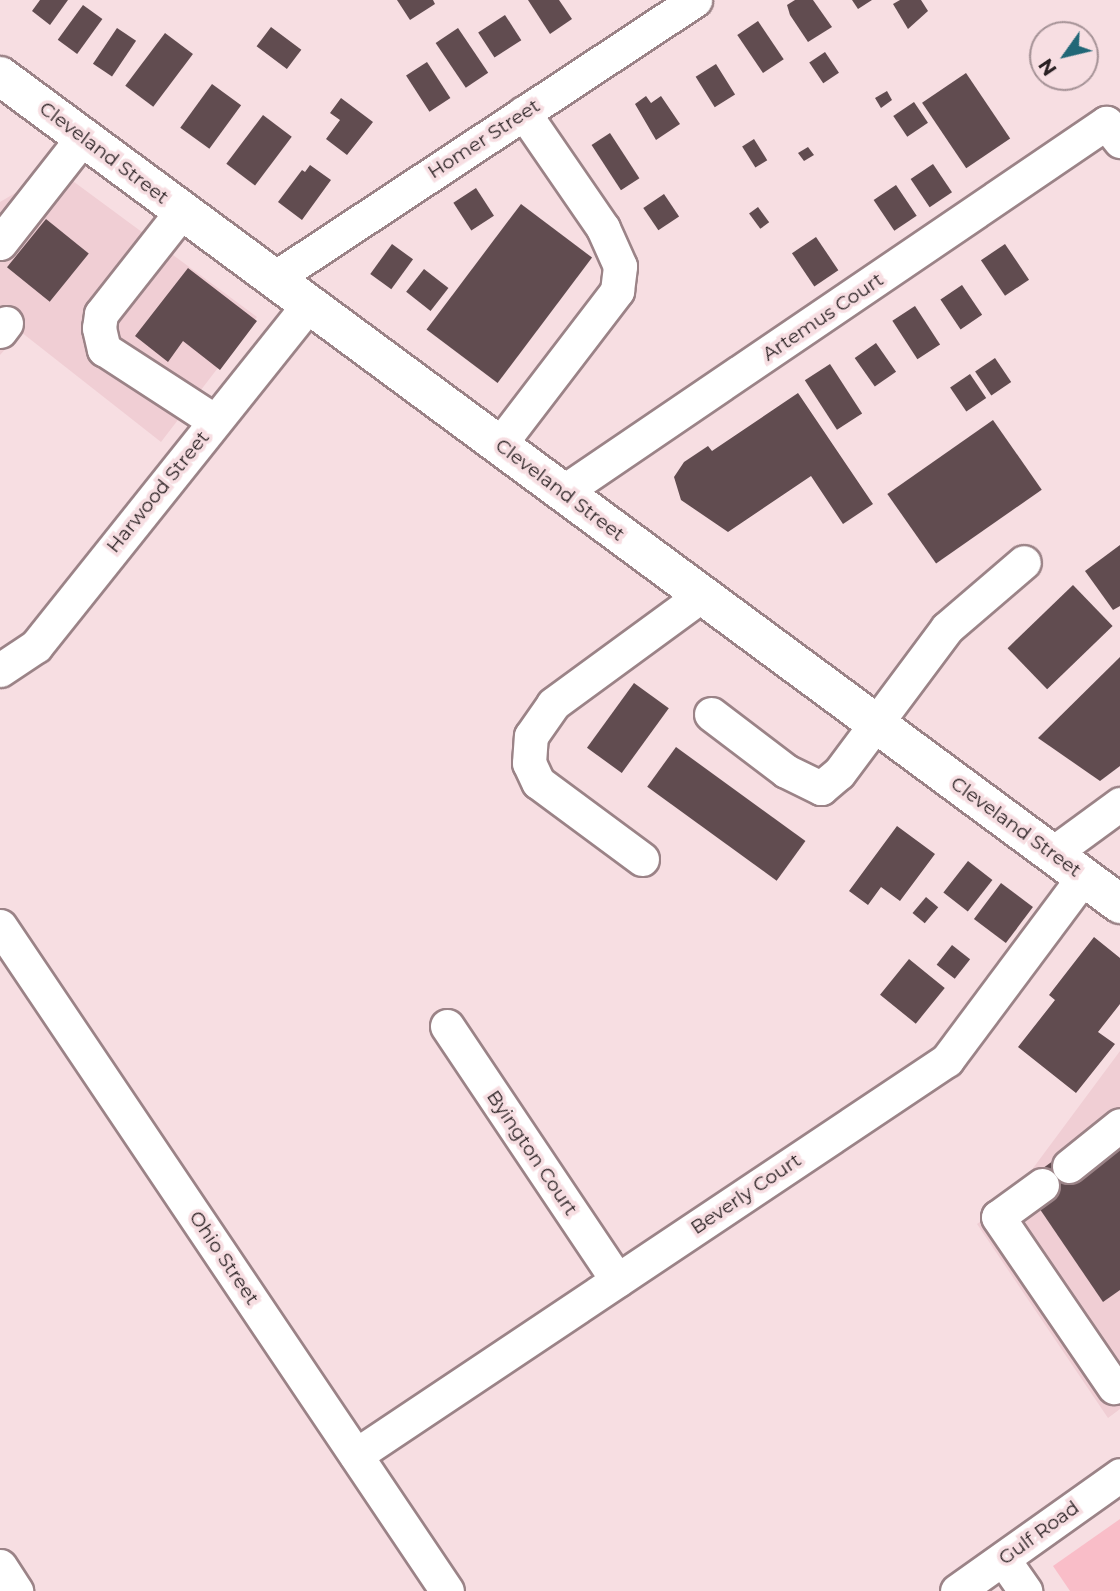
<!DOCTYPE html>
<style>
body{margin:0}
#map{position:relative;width:1120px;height:1591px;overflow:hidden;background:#f7dee2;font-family:Montserrat,sans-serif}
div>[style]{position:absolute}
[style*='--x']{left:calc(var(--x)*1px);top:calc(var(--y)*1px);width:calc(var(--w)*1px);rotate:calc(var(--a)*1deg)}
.built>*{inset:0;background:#f0ced4}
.green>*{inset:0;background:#f9bdc8}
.building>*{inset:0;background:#614c50;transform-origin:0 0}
.roads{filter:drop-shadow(2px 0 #9b8387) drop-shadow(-2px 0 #9b8387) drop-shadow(0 2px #9b8387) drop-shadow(0 -2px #9b8387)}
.minor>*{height:33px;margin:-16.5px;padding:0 16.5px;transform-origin:16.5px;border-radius:16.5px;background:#fff}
.major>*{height:38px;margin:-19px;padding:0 19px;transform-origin:19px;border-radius:19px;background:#fff}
span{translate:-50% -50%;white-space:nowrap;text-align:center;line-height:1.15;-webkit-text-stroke:7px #f7dee2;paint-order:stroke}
.street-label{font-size:19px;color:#2a2123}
.north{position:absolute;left:1029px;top:21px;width:70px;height:70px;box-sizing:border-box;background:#f7dee2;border:2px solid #a59296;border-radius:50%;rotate:236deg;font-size:19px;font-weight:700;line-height:28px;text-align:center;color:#2a2123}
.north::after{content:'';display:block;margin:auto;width:24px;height:32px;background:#216777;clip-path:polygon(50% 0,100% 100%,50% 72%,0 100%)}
</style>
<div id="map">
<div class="built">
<div style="clip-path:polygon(43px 159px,257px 317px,161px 442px,21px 332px,0 355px,0 202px,17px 192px)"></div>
<div style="clip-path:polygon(1120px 1051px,1120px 1409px,1108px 1418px,977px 1224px,1000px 1208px,1025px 1179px)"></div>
</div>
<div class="green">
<div style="clip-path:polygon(1120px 1519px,1120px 1591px,1070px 1591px,1053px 1566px)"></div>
</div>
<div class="building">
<div style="clip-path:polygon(40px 0,68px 0,50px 25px,32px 11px)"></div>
<div style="clip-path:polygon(397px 0,433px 0,435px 4px,410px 20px)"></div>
<div style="clip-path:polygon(528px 0,559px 0,572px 19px,550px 34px)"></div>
<div style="clip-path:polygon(795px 0,813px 0,832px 27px,808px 42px,790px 15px,787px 5px)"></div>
<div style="clip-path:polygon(852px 0,872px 0,858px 9px)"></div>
<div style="clip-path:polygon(900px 0,921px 0,928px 11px,908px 29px,893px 4px)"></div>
<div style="left:83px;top:5px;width:24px;height:43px;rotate:36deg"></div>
<div style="left:505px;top:15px;width:30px;height:32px;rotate:57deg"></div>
<div style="left:758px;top:21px;width:46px;height:25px;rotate:56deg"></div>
<div style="left:271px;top:27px;width:38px;height:24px;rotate:37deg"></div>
<div style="left:117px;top:28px;width:23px;height:43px;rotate:34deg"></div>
<div style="left:458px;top:28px;width:54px;height:27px;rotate:56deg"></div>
<div style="left:165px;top:33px;width:35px;height:66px;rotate:37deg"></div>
<div style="left:825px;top:52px;width:25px;height:19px;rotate:56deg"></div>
<div style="left:427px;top:62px;width:43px;height:25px;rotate:57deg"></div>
<div style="left:716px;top:64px;width:36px;height:24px;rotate:58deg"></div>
<div style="left:966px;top:73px;width:79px;height:53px;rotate:56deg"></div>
<div style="left:212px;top:84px;width:36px;height:54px;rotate:36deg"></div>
<div style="clip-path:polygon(887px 91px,892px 100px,881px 108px,875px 98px)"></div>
<div style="clip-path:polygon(646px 96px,651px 103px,661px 96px,680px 124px,656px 140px,635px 104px)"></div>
<div style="clip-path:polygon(341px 98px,373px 122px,347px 155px,326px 139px,340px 120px,330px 113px)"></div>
<div style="left:914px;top:102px;width:25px;height:25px;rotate:56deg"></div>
<div style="left:263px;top:115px;width:36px;height:61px;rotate:37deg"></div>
<div style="left:610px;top:133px;width:54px;height:22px;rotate:57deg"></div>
<div style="left:754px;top:139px;width:25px;height:14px;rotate:58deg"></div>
<div style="clip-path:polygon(808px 147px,814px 155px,804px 161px,798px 153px)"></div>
<div style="left:933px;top:164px;width:34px;height:27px;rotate:56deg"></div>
<div style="clip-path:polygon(310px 165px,331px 180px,302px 220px,278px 202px,302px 170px,305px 172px)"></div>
<div style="left:896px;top:185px;width:37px;height:27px;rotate:56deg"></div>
<div style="left:476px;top:188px;width:33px;height:27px;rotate:57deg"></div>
<div style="left:664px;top:194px;width:27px;height:25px;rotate:56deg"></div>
<div style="left:521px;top:204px;width:89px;height:157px;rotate:37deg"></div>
<div style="left:758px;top:207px;width:19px;height:11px;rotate:54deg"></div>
<div style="left:46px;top:219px;width:55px;height:62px;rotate:39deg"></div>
<div style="left:816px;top:237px;width:40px;height:29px;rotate:56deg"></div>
<div style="left:392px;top:244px;width:26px;height:37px;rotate:36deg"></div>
<div style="left:1005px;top:244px;width:43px;height:29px;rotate:56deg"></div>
<div style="clip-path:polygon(188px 268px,257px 321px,220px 370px,183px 341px,168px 362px,135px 336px)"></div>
<div style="left:424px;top:269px;width:31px;height:29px;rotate:38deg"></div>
<div style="left:962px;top:285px;width:36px;height:26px;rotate:56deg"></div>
<div style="left:915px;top:306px;width:46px;height:27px;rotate:57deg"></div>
<div style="left:876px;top:343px;width:35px;height:26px;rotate:55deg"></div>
<div style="left:995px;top:358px;width:29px;height:24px;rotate:56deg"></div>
<div style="left:830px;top:364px;width:59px;height:30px;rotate:57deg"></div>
<div style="left:970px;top:374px;width:29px;height:24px;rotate:56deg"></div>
<div style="clip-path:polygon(798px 393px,873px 504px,843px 524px,811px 476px,728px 532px,681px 500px,674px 477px,684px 462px,708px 446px,712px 451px)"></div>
<div style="left:993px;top:420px;width:85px;height:129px;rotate:55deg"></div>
<div style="clip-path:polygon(1120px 545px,1120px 606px,1113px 610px,1085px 571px)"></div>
<div style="left:1073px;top:585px;width:57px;height:91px;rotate:46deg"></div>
<div style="clip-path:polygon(1120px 657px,1120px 766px,1100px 781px,1038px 738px)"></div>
<div style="left:634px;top:683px;width:43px;height:80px;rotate:36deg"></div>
<div style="left:676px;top:747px;width:160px;height:49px;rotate:36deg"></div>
<div style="clip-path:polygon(897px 826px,935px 854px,900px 901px,881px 887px,868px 905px,849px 891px)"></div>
<div style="left:968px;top:861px;width:31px;height:40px;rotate:38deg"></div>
<div style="left:1001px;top:883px;width:40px;height:45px;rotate:37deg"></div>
<div style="left:926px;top:897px;width:16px;height:21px;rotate:40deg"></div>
<div style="clip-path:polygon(1094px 937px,1120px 958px,1120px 1004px,1098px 1032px,1115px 1044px,1076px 1093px,1018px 1047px,1055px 1000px,1049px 995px)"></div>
<div style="left:952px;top:945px;width:23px;height:25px;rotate:38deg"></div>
<div style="left:909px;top:959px;width:46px;height:46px;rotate:39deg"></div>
<div style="clip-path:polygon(1120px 1140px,1120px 1290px,1103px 1302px,1033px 1199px,1035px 1174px,1061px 1155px)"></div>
</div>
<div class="roads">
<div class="minor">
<div style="--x:182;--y:211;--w:131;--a:128.2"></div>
<div style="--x:101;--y:314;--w:14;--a:98"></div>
<div style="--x:99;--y:328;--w:22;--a:77"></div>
<div style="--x:104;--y:349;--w:132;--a:33"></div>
<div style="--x:0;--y:243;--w:135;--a:-51.9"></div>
<div style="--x:273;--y:279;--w:506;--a:-33.47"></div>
<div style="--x:0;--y:331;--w:10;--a:-53"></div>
<div style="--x:500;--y:444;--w:193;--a:-52.6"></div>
<div style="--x:617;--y:291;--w:25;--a:-83"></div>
<div style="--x:620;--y:266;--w:42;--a:-114.1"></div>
<div style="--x:603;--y:228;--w:140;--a:-124.5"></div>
<div style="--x:563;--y:492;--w:657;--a:-34.2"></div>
<div style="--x:1106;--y:123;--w:23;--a:52"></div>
<div style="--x:0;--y:670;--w:43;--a:-33.7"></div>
<div style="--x:36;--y:646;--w:436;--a:-51.4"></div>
<div style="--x:711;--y:714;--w:94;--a:37.2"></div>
<div style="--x:786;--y:771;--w:39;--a:26"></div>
<div style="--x:821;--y:788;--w:23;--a:-40"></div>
<div style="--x:839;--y:773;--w:181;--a:-53.3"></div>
<div style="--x:947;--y:628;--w:101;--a:-40.6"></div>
<div style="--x:1053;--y:853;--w:83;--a:-36.2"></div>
<div style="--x:642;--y:859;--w:129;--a:-143.5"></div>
<div style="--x:538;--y:782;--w:21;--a:-115"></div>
<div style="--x:529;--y:763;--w:27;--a:-86"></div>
<div style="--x:531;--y:736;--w:39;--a:-55"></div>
<div style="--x:553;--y:704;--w:185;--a:-36.2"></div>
<div style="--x:0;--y:926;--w:801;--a:56.09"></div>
<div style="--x:447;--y:1026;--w:306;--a:56.2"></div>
<div style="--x:1069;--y:1166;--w:65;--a:-38.8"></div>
<div style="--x:1042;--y:1185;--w:54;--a:144"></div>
<div style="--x:998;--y:1217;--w:206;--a:55.7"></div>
<div style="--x:356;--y:1455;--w:711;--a:-33.76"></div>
<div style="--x:947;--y:1060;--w:229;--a:-53.3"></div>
<div style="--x:1003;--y:1559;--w:39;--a:55"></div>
<div style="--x:0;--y:1566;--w:30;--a:57"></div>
<div style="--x:957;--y:1591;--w:200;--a:-35.4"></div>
</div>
<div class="major">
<div style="--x:0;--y:76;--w:1393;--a:36.47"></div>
</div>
</div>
<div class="street-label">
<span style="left:484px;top:139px;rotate:-33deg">Homer Street</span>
<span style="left:104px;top:153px;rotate:37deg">Cleveland Street</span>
<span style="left:823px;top:317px;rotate:-34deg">Artemus Court</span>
<span style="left:560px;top:490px;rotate:37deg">Cleveland Street</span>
<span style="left:158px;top:492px;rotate:-51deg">Harwood Street</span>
<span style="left:1016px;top:827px;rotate:36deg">Cleveland Street</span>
<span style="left:532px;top:1153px;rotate:56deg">Byington Court</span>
<span style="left:746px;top:1194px;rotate:-34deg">Beverly Court</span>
<span style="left:224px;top:1258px;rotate:56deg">Ohio Street</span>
<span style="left:1039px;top:1533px;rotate:-36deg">Gulf Road</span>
</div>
<div class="north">N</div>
</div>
